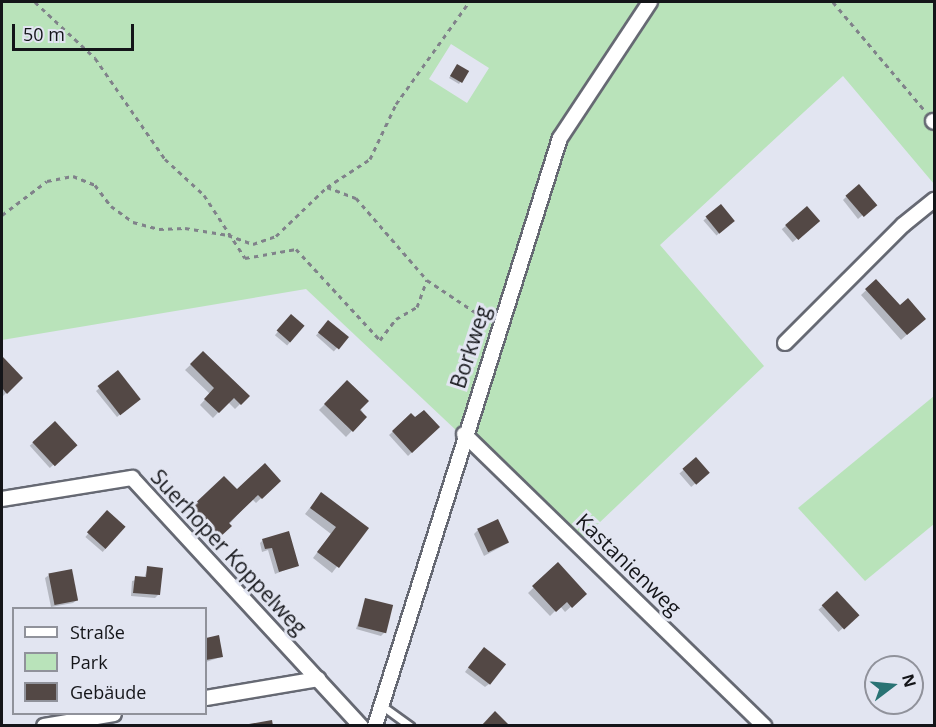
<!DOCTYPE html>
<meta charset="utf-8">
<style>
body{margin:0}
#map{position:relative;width:936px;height:727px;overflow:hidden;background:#e2e5f1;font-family:"Open Sans",sans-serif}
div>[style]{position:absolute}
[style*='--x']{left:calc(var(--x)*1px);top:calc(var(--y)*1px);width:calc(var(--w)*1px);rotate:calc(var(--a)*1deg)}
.green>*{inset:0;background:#b9e3ba}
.shadow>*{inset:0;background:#0003;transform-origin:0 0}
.building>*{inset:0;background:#534845;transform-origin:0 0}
.path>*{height:3px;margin-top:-1.5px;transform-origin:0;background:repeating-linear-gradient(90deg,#80828a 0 4.5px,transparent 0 9px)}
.roads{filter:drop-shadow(2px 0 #666973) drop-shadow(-2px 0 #666973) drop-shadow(0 2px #666973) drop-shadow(0 -2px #666973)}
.lane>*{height:7px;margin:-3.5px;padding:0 3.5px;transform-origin:3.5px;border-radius:3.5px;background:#fff}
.street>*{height:14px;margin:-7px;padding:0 7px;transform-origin:7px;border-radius:7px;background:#fff}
span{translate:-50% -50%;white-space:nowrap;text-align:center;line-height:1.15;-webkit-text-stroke:6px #e2e5f1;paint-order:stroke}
.street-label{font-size:21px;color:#141519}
.frame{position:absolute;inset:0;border:3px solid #141519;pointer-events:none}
.legend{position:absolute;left:12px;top:607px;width:195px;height:108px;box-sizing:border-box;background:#e2e5f1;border:2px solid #90929b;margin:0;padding:8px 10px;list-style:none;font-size:18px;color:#141519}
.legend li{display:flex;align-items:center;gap:12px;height:30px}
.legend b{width:30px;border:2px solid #90929b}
.north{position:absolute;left:864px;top:655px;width:60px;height:60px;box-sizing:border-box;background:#e2e5f1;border:2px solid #90929b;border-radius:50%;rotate:74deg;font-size:16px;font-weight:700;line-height:24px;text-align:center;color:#141519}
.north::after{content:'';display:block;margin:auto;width:21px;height:27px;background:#297374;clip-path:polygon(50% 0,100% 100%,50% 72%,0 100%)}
.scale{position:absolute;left:12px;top:24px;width:122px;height:27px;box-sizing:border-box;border:3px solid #141519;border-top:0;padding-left:8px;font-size:18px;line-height:21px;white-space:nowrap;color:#141519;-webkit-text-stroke:4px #e2e5f1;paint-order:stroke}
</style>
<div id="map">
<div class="green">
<div style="clip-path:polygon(evenodd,2px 2px,934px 2px,934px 184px,843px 76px,660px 245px,764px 366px,577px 544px,306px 289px,2px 340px,2px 2px,451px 44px,489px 68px,467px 103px,429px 79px,451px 44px)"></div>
<div style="clip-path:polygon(934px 396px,934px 524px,865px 581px,798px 508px)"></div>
</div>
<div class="shadow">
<div style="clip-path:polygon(456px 67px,467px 72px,459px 84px,449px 78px)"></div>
<div style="clip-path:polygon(846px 197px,871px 208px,858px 219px,843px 200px)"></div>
<div style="left:720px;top:206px;width:20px;height:22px;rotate:49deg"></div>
<div style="left:807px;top:208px;width:17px;height:33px;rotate:50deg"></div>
<div style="clip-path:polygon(876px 281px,900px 308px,924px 319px,901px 340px,861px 295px)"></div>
<div style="left:291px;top:316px;width:16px;height:25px;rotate:40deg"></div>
<div style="left:328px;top:322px;width:24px;height:18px;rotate:42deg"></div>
<div style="clip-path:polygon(203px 353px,248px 396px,235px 409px,228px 402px,213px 418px,200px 405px,210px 394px,185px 370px)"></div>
<div style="clip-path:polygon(3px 360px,21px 378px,3px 396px,2px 361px)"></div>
<div style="clip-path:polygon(118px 372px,136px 402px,117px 417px,96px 391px)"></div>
<div style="clip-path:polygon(347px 382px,365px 417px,346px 437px,319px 410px)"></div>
<div style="clip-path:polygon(411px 415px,438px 427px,408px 456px,389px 435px)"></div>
<div style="left:55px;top:423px;width:30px;height:34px;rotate:48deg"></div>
<div style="left:696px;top:459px;width:18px;height:22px;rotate:49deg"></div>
<div style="clip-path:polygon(224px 478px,237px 492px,279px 481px,256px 503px,252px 499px,213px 542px,186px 514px)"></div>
<div style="clip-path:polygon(316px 500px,367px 528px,332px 573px,313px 558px,331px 534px,305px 514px)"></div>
<div style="left:107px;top:512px;width:23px;height:33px;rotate:41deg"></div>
<div style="clip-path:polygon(478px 530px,508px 543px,484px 556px,474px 534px)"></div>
<div style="clip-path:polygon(263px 540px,298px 565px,275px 574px,268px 550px,262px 552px,260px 543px)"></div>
<div style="clip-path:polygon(557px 565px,585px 594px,565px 612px,560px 606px,550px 616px,528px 593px)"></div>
<div style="clip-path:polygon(148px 568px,158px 595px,155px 598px,131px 596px,132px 581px,144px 578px)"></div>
<div style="clip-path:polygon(49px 575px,77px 600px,73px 603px,51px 607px,45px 578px)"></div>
<div style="left:837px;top:593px;width:30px;height:25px;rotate:48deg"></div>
<div style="clip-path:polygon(366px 600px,385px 632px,381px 636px,356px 629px)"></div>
<div style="clip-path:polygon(218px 637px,221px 657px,206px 662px,206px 639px)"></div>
<div style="clip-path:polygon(480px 652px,489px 684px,485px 687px,465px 672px)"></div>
</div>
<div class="building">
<div style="left:457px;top:64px;width:14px;height:14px;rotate:30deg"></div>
<div style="left:859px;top:184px;width:28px;height:18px;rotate:49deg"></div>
<div style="left:721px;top:204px;width:22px;height:20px;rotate:51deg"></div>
<div style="left:807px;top:206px;width:20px;height:29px;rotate:49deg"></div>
<div style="clip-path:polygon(876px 279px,900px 305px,908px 298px,926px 319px,907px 335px,865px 289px)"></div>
<div style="left:291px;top:314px;width:18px;height:22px;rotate:41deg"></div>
<div style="left:328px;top:320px;width:27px;height:16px;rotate:39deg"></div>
<div style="clip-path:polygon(203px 351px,250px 396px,241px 405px,234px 398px,219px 413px,204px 399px,214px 388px,190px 364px)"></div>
<div style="clip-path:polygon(3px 357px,23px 378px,7px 394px,2px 388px)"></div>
<div style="left:118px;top:370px;width:37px;height:26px;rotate:52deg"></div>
<div style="clip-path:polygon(347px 380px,369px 401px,360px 410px,367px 417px,353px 432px,324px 404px)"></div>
<div style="clip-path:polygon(424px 410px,440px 427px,412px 453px,392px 431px,411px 413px,415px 417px)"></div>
<div style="left:55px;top:421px;width:33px;height:31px;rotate:47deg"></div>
<div style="left:696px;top:457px;width:21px;height:18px;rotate:49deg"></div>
<div style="clip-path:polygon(265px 463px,281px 481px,262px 499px,258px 495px,229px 523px,232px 526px,219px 538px,190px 508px,224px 476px,237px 489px)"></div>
<div style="clip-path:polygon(321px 492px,369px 528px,339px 568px,317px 552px,336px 527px,310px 508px)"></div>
<div style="left:107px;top:510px;width:25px;height:30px;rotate:42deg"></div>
<div style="left:498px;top:519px;width:26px;height:23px;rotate:65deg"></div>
<div style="clip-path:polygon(289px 531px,299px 566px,279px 572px,272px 548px,265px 549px,262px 539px)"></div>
<div style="clip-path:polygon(558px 562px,587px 594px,572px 608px,567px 602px,556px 612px,532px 586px)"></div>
<div style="clip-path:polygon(147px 566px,163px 568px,160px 595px,133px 593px,135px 576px,146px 577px)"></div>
<div style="left:72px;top:569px;width:32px;height:24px;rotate:79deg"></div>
<div style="left:837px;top:591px;width:33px;height:21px;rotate:47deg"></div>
<div style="left:365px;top:598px;width:29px;height:29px;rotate:14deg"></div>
<div style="clip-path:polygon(219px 635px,223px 657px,206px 660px,206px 638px)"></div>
<div style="left:484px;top:647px;width:28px;height:26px;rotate:38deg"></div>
<div style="clip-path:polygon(495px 711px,510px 726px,481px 726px)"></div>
<div style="clip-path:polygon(272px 720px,273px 726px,249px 726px,249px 724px)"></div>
</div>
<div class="path">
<div style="--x:35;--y:2;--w:82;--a:43"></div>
<div style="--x:95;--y:58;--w:123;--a:55.3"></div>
<div style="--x:165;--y:159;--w:53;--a:42.7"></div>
<div style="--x:204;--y:195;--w:75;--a:56.9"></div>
<div style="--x:245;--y:258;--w:52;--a:-10"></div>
<div style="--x:296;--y:249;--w:124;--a:47.3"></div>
<div style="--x:380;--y:340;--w:26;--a:-53"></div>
<div style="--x:396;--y:319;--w:24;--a:-30"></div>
<div style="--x:417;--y:307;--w:29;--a:-70"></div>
<div style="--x:833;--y:2;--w:143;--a:49.8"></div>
<div style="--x:327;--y:187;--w:31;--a:21"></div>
<div style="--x:356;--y:198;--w:108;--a:49.1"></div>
<div style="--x:427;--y:280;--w:72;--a:33.7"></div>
<div style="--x:2;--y:215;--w:56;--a:-37.1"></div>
<div style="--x:47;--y:181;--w:26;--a:-11"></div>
<div style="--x:73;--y:176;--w:24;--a:22"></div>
<div style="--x:95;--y:185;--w:26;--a:53"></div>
<div style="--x:111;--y:206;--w:27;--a:36"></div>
<div style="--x:133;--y:222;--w:27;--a:15"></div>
<div style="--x:159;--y:229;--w:26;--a:-2"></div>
<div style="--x:185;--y:228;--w:44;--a:9.2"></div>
<div style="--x:228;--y:235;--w:27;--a:20"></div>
<div style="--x:253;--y:244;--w:24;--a:-19"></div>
<div style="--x:276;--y:236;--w:71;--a:-43.9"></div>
<div style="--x:327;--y:187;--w:51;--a:-33.1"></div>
<div style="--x:370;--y:159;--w:61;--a:-64.7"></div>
<div style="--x:396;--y:104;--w:125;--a:-54.4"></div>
</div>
<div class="roads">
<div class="lane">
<div style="--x:381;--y:705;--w:36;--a:36"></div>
</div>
<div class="street">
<div style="--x:933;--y:121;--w:1;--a:45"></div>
<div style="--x:785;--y:343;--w:167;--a:-45"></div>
<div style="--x:903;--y:225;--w:40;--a:-39"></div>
<div style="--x:464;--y:434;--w:419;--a:44.2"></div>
<div style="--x:2;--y:499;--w:132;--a:-9.2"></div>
<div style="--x:132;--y:478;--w:338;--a:47.3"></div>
<div style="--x:206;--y:698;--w:114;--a:-9.6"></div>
<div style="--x:44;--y:726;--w:71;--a:-9.7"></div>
<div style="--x:375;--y:726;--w:616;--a:-72.54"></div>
<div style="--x:560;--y:138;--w:163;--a:-56.5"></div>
</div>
</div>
<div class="street-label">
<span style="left:470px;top:347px;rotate:-72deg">Borkweg</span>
<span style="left:229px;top:552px;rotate:47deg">Suerhoper Koppelweg</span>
<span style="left:629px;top:564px;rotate:44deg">Kastanienweg</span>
</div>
<div class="frame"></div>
<ul class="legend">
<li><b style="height:8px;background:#fff"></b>Straße</li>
<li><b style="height:16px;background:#b9e3ba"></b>Park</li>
<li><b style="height:16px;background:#534845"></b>Gebäude</li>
</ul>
<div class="north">N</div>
<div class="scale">50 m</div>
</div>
